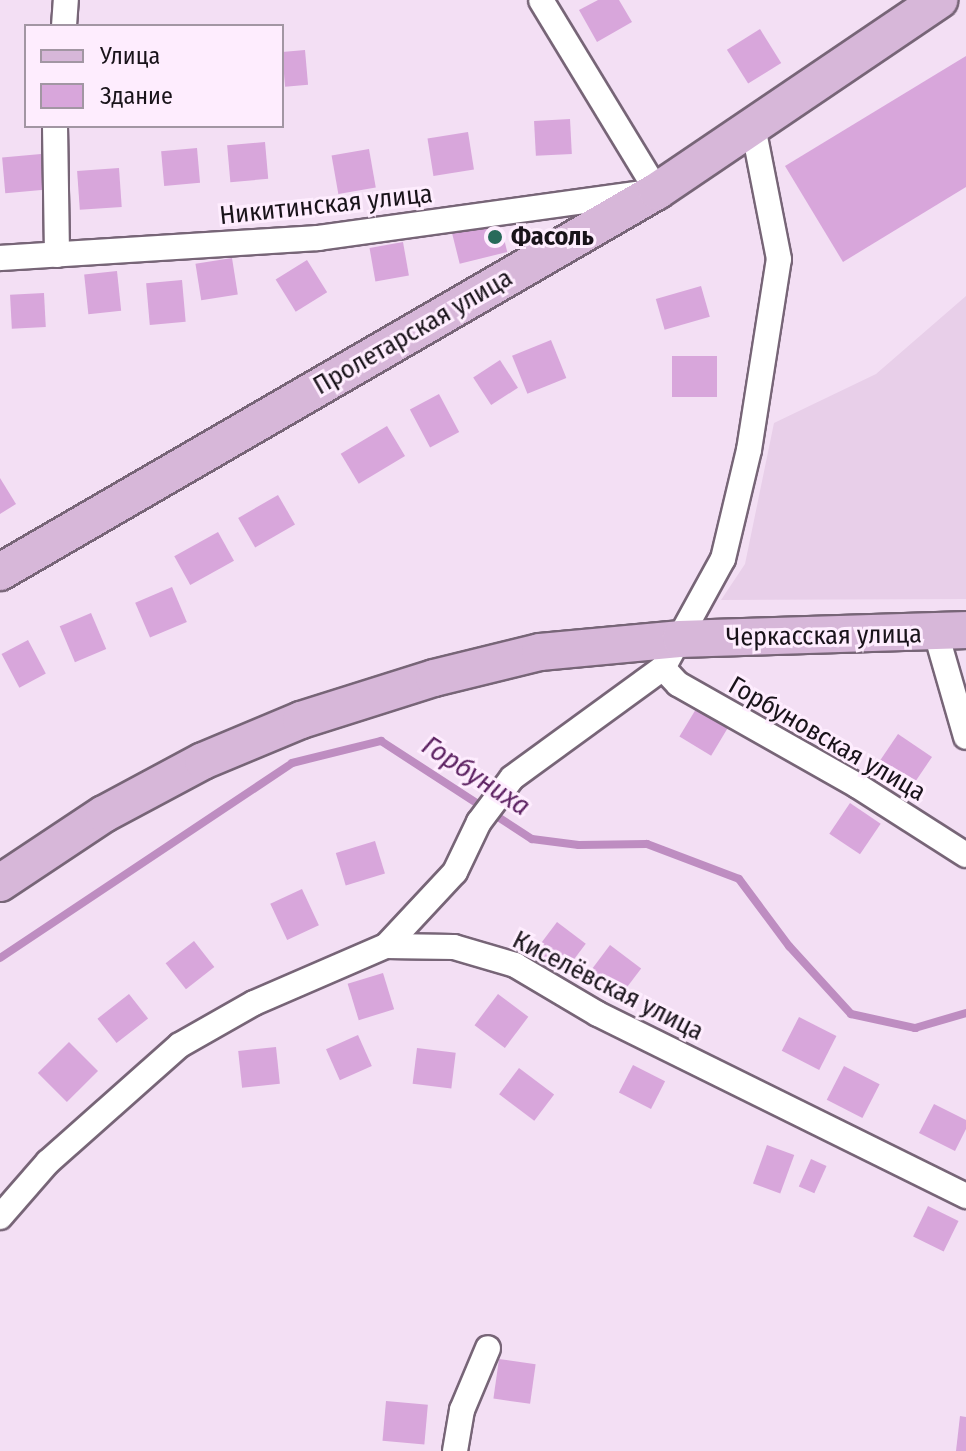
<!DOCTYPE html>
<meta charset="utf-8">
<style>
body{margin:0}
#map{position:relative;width:966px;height:1451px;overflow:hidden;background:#f3dff4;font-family:"Fira Sans Condensed",sans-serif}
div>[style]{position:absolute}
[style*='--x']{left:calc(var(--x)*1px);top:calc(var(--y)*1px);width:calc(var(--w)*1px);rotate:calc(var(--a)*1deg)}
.built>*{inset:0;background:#e8cfe9}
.stream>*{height:8px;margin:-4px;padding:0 4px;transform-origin:4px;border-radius:4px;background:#be8dc1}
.building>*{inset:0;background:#d8a6db;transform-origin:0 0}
.roads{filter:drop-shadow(2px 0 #776577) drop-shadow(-2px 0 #776577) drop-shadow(0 2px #776577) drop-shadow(0 -2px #776577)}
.street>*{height:24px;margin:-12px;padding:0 12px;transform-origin:12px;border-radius:12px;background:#fff}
.primary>*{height:36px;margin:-18px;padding:0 18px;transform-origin:18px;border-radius:18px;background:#d7b7d9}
.dots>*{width:22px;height:22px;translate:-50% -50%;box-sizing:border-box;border:4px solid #feedfe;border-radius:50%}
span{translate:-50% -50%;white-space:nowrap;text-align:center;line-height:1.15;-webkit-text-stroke:6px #feedfe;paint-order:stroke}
.street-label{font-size:26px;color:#19131a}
.poi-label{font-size:26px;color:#19131a;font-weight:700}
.left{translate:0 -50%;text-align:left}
.water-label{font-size:28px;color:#5d2262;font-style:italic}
.legend{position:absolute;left:24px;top:24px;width:260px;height:104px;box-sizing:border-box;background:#feedfe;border:2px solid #a296a3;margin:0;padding:10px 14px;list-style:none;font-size:24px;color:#19131a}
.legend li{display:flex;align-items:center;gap:16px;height:40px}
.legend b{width:40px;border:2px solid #a296a3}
</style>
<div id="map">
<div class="built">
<div style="clip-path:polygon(966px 296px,966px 599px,721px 600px,745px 564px,774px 423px,876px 374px)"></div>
</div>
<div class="stream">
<div style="--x:0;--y:958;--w:351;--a:-33.7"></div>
<div style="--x:292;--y:763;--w:92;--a:-13.9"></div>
<div style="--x:381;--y:741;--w:180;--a:33"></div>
<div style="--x:532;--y:839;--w:47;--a:7.3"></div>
<div style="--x:579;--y:845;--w:68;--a:-0.8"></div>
<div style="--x:647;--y:844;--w:98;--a:20.8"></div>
<div style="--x:739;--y:879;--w:84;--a:53.3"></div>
<div style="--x:789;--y:946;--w:92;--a:47.6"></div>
<div style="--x:851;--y:1014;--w:66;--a:12.3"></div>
<div style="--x:915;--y:1028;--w:53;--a:-16.4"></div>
</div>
<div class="building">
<div style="clip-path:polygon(598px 0,619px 0,632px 22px,597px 42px,579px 10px)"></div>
<div style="left:760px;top:29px;width:40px;height:39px;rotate:58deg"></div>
<div style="left:305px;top:50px;width:35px;height:23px;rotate:85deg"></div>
<div style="clip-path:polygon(966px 56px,966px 187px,843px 262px,785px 166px)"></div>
<div style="left:570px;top:119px;width:35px;height:36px;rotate:87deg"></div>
<div style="left:468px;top:132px;width:38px;height:41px;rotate:81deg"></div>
<div style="left:265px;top:142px;width:37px;height:38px;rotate:85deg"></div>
<div style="left:197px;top:148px;width:35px;height:36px;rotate:85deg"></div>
<div style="left:369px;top:149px;width:39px;height:38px;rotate:80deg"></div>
<div style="left:41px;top:154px;width:36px;height:39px;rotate:85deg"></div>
<div style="left:119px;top:168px;width:39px;height:42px;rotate:86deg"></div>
<div style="left:499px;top:219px;width:34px;height:49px;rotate:76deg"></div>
<div style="left:403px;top:242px;width:34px;height:34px;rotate:80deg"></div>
<div style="left:232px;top:258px;width:37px;height:37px;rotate:81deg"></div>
<div style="left:307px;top:260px;width:38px;height:37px;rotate:58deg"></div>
<div style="left:117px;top:271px;width:40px;height:33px;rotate:84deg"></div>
<div style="left:182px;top:280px;width:42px;height:36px;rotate:85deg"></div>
<div style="left:701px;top:286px;width:32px;height:47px;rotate:74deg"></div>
<div style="left:44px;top:293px;width:34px;height:34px;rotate:87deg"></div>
<div style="left:551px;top:340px;width:41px;height:42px;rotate:68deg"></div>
<div style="left:672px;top:356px;width:45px;height:41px"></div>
<div style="left:500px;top:360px;width:33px;height:32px;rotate:57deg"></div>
<div style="left:439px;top:394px;width:43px;height:33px;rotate:62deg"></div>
<div style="left:387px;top:426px;width:35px;height:54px;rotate:59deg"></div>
<div style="clip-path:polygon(0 478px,16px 504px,0 514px)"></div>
<div style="left:278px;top:495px;width:34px;height:46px;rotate:60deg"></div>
<div style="left:218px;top:532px;width:33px;height:50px;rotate:61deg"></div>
<div style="left:172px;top:587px;width:38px;height:40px;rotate:67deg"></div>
<div style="left:91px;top:613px;width:39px;height:34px;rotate:67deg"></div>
<div style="left:28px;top:640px;width:38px;height:30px;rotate:62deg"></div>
<div style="left:699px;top:704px;width:37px;height:38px;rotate:31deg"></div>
<div style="left:898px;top:734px;width:41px;height:36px;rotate:34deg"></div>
<div style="left:850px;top:803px;width:37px;height:37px;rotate:34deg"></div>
<div style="left:375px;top:841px;width:34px;height:41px;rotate:73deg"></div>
<div style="left:302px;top:889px;width:40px;height:35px;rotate:65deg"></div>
<div style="left:557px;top:922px;width:36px;height:36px;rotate:37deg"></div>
<div style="left:194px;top:941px;width:33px;height:36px;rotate:52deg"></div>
<div style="left:610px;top:945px;width:39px;height:34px;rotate:37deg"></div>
<div style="left:383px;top:973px;width:38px;height:37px;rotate:73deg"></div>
<div style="left:129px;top:994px;width:31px;height:40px;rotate:52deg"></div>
<div style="left:498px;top:994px;width:38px;height:39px;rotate:37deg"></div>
<div style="left:799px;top:1017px;width:42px;height:38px;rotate:27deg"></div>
<div style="left:358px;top:1035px;width:34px;height:35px;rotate:66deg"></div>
<div style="left:69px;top:1042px;width:41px;height:44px;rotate:45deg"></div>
<div style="left:276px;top:1047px;width:37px;height:38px;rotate:84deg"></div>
<div style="left:417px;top:1048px;width:39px;height:36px;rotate:7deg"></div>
<div style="left:633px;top:1065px;width:36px;height:31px;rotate:27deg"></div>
<div style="left:844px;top:1066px;width:40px;height:38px;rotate:27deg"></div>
<div style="left:519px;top:1068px;width:44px;height:33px;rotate:37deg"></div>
<div style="clip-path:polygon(934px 1104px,966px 1120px,966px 1129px,955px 1151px,919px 1133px)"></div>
<div style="left:767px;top:1145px;width:29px;height:41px;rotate:20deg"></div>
<div style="left:811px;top:1159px;width:17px;height:30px;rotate:24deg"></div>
<div style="left:928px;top:1206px;width:34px;height:34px;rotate:26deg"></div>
<div style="left:499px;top:1359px;width:37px;height:40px;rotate:8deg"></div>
<div style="left:386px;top:1401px;width:42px;height:40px;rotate:5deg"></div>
<div style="clip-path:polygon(960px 1416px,966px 1417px,966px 1451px,956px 1451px)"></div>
</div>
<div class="roads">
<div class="street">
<div style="--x:64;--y:26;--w:26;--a:-86"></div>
<div style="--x:55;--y:126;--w:129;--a:89.1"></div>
<div style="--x:0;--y:258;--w:319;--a:-3.6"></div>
<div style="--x:318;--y:238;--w:342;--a:-7.9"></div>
<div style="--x:657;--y:191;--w:223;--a:-121.3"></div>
<div style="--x:936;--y:633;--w:108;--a:73.9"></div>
<div style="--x:663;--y:668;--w:22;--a:47"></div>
<div style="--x:678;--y:684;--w:207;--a:29.5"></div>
<div style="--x:858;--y:786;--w:128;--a:32.6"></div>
<div style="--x:386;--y:946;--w:101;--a:-47"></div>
<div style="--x:455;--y:872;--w:55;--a:-64.4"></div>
<div style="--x:479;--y:822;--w:55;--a:-53.1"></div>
<div style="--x:512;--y:778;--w:187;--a:-36.1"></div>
<div style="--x:663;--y:668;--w:124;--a:-61.2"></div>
<div style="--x:723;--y:559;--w:112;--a:-76.6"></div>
<div style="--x:749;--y:450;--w:193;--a:-81.1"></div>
<div style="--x:779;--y:259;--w:135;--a:-101.1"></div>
<div style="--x:0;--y:1217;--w:73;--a:-48.9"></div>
<div style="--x:48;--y:1162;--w:176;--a:-41.6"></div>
<div style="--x:180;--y:1045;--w:85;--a:-29.6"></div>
<div style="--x:254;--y:1003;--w:144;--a:-23.4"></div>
<div style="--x:386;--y:946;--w:68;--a:0.8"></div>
<div style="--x:454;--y:947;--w:64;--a:16.4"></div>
<div style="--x:515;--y:965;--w:96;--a:30.6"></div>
<div style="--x:598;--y:1014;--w:411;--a:26.3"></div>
<div style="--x:455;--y:1451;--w:42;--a:-80.3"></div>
<div style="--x:462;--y:1410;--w:67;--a:-67.2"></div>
</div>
<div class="primary">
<div style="--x:0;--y:572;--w:759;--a:-30.11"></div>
<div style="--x:657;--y:191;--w:341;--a:-34.1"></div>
<div style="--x:0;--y:883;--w:125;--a:-33.6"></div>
<div style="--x:104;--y:814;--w:112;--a:-28.2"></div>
<div style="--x:203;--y:761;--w:106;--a:-22.7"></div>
<div style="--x:301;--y:720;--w:139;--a:-17.5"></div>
<div style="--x:434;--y:678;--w:109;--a:-13.8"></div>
<div style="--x:540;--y:652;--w:142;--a:-5.3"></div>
<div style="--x:681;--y:639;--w:285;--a:-1.8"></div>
</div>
</div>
<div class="dots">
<div style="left:495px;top:237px;background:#286a5a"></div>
</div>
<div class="street-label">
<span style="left:326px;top:205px;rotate:-6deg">Никитинская улица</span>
<span style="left:413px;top:332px;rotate:-30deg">Пролетарская улица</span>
<span style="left:824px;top:636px;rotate:-1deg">Черкасская улица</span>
<span style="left:827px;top:739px;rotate:30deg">Горбуновская улица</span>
<span style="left:608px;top:986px;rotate:27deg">Киселёвская улица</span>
</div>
<div class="poi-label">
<span class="left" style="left:511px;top:237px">Фасоль</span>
</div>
<div class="water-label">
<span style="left:476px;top:776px;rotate:33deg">Горбуниха</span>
</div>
<ul class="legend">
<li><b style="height:10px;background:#d7b7d9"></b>Улица</li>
<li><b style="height:22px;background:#d8a6db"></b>Здание</li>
</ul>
</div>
